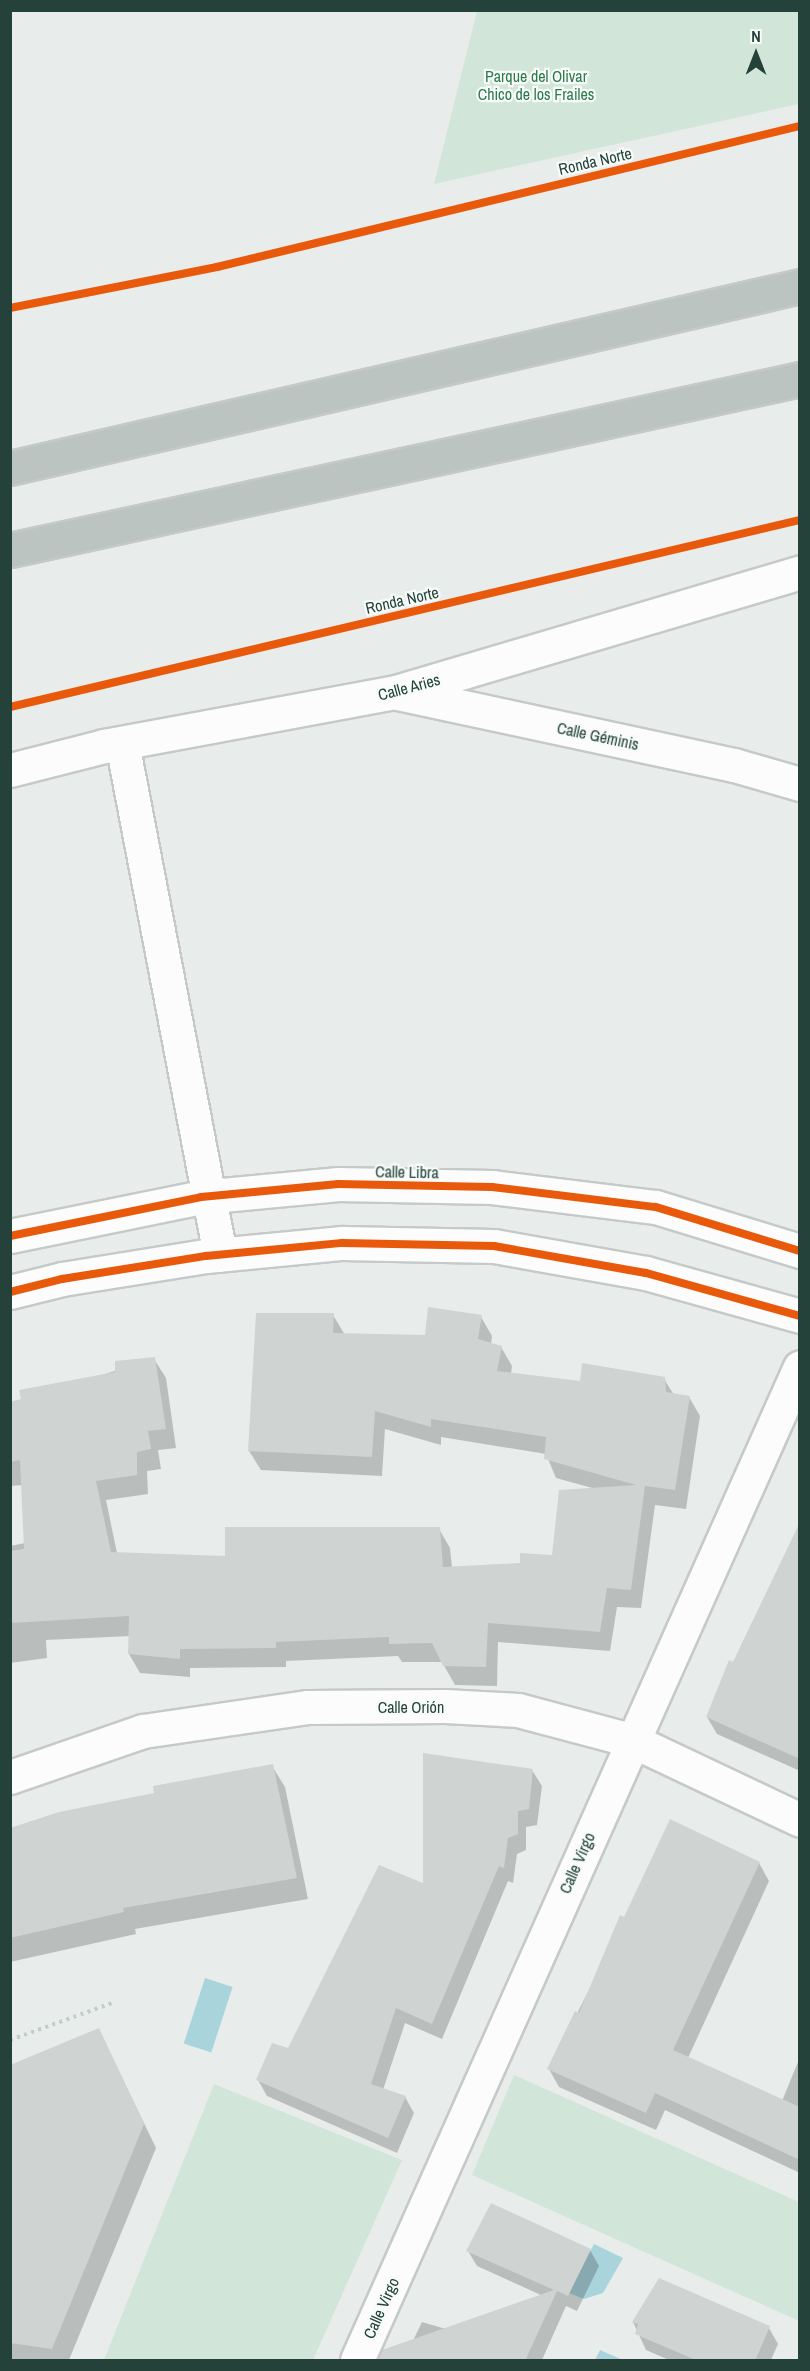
<!DOCTYPE html>
<meta charset="utf-8">
<style>
body{margin:0}
#map{position:relative;width:810px;height:2371px;overflow:hidden;background:#e8edeb;font-family:"Archivo Narrow",sans-serif}
div>[style]{position:absolute}
[style*='--x']{left:calc(var(--x)*1px);top:calc(var(--y)*1px);width:calc(var(--w)*1px);rotate:calc(var(--a)*1deg)}
.green>*{inset:0;background:#d1e6d8}
.water>*{inset:0;background:#a9d4db;transform-origin:0 0}
.shadow>*{inset:0;background:#0003}
.building>*{inset:0;background:#cfd4d2}
.path>*{height:4px;margin-top:-2px;transform-origin:0;background:repeating-linear-gradient(90deg,#c3ccca 0 3px,transparent 0 7.5px)}
.roads{filter:drop-shadow(2px 0 #c5cac8) drop-shadow(-2px 0 #c5cac8) drop-shadow(0 2px #c5cac8) drop-shadow(0 -2px #c5cac8)}
.minor>*{height:33px;margin:-16.5px;padding:0 16.5px;transform-origin:16.5px;border-radius:16.5px;background:#fcfcfc}
.highway>*{height:33px;margin:-16.5px;padding:0 16.5px;transform-origin:16.5px;border-radius:16.5px;background:#bcc4c2}
.cycleway>*{height:8px;margin:-4px;padding:0 4px;transform-origin:4px;border-radius:4px;background:#e8590c}
span{translate:-50% -50%;white-space:nowrap;text-align:center;line-height:1.15;-webkit-text-stroke:4.5px #f7fbf9;paint-order:stroke}
.park-label{font-size:16px;color:#2d7a4b}
.street-label{font-size:16px;color:#24423a}
.frame{position:absolute;inset:0;border:12px solid #24423a;pointer-events:none}
.north{position:absolute;left:726px;top:24px;width:60px;height:60px;-webkit-text-stroke:4px #f7fbf9;paint-order:stroke;rotate:0deg;font-size:16px;font-weight:700;line-height:24px;text-align:center;color:#24423a}
.north::after{content:'';display:block;margin:auto;width:21px;height:27px;background:#24423a;clip-path:polygon(50% 0,100% 100%,50% 72%,0 100%)}
</style>
<div id="map">
<div class="green">
<div style="clip-path:polygon(477px 11px,799px 11px,799px 104px,434px 184px)"></div>
<div style="clip-path:polygon(514px 2075px,799px 2202px,799px 2321px,472px 2175px)"></div>
<div style="clip-path:polygon(214px 2084px,402px 2160px,313px 2360px,104px 2360px)"></div>
</div>
<div class="water">
<div style="left:205px;top:1978px;width:29px;height:69px;rotate:18deg"></div>
<div style="clip-path:polygon(594px 2244px,623px 2258px,603px 2293px,584px 2299px,569px 2293px)"></div>
<div style="clip-path:polygon(600px 2350px,623px 2360px,595px 2360px)"></div>
</div>
<div class="shadow">
<div style="clip-path:polygon(333px 1315px,345px 1335px,427px 1337px,481px 1317px,492px 1336px,491px 1344px,501px 1347px,512px 1366px,511px 1374px,581px 1383px,664px 1379px,674px 1395px,689px 1397px,700px 1416px,686px 1509px,655px 1505px,641px 1608px,617px 1607px,610px 1651px,498px 1642px,497px 1686px,455px 1685px,442px 1662px,402px 1662px,398px 1656px,286px 1661px,286px 1667px,190px 1668px,190px 1677px,140px 1673px,129px 1654px,130px 1636px,46px 1640px,47px 1658px,10px 1663px,10px 1546px,25px 1543px,23px 1485px,10px 1486px,10px 1403px,154px 1359px,166px 1378px,176px 1448px,158px 1450px,161px 1469px,147px 1471px,148px 1494px,106px 1500px,117px 1553px,227px 1557px,439px 1529px,450px 1548px,452px 1568px,521px 1564px,553px 1556px,596px 1489px,556px 1478px,546px 1454px,441px 1437px,441px 1445px,385px 1429px,382px 1476px,261px 1470px,249px 1451px)"></div>
<div style="clip-path:polygon(800px 1523px,800px 1771px,717px 1734px,707px 1717px)"></div>
<div style="clip-path:polygon(272px 1766px,285px 1787px,308px 1899px,135px 1929px,136px 1934px,10px 1962px,10px 1828px)"></div>
<div style="clip-path:polygon(532px 1770px,542px 1786px,537px 1825px,526px 1827px,526px 1850px,517px 1854px,513px 1883px,508px 1881px,442px 2039px,405px 2023px,383px 2090px,405px 2097px,414px 2113px,397px 2153px,267px 2096px,258px 2080px,289px 2050px,424px 1886px)"></div>
<div style="clip-path:polygon(759px 1863px,769px 1881px,688px 2058px,782px 2101px,800px 2057px,800px 2173px,665px 2110px,656px 2130px,559px 2087px,549px 2069px,625px 1919px)"></div>
<div style="clip-path:polygon(99px 2030px,156px 2148px,69px 2360px,10px 2360px,10px 2066px)"></div>
<div style="clip-path:polygon(590px 2250px,599px 2266px,577px 2311px,566px 2306px,542px 2360px,398px 2360px,409px 2349px,422px 2322px,446px 2329px,543px 2296px,477px 2266px,468px 2251px)"></div>
<div style="clip-path:polygon(633px 2322px,769px 2328px,778px 2344px,771px 2360px,669px 2360px,646px 2350px)"></div>
</div>
<div class="building">
<div style="clip-path:polygon(428px 1307px,482px 1315px,478px 1339px,502px 1346px,497px 1371px,580px 1381px,582px 1363px,665px 1377px,666px 1392px,690px 1396px,675px 1490px,645px 1486px,631px 1590px,607px 1588px,600px 1632px,488px 1623px,486px 1667px,443px 1666px,432px 1643px,389px 1644px,389px 1637px,276px 1642px,276px 1648px,180px 1649px,180px 1659px,128px 1654px,129px 1616px,10px 1623px,10px 1551px,24px 1549px,20px 1460px,10px 1462px,10px 1402px,21px 1399px,19px 1390px,115px 1372px,115px 1361px,155px 1357px,166px 1429px,148px 1431px,151px 1449px,137px 1452px,137px 1475px,96px 1481px,111px 1552px,225px 1556px,225px 1527px,440px 1527px,443px 1567px,520px 1563px,520px 1553px,552px 1555px,559px 1490px,636px 1485px,544px 1459px,546px 1437px,431px 1419px,431px 1427px,375px 1411px,372px 1457px,248px 1451px,256px 1313px,334px 1313px,333px 1333px,425px 1335px)"></div>
<div style="clip-path:polygon(800px 1522px,800px 1759px,706px 1717px,729px 1660px,733px 1662px)"></div>
<div style="clip-path:polygon(423px 1753px,533px 1769px,529px 1809px,518px 1811px,518px 1834px,508px 1838px,504px 1868px,499px 1866px,432px 2024px,396px 2008px,371px 2084px,406px 2096px,388px 2138px,256px 2080px,272px 2043px,288px 2048px,379px 1865px,423px 1883px)"></div>
<div style="clip-path:polygon(273px 1764px,297px 1878px,123px 1908px,124px 1912px,10px 1938px,10px 1828px,59px 1812px,154px 1793px,153px 1786px)"></div>
<div style="clip-path:polygon(670px 1819px,760px 1862px,673px 2050px,800px 2107px,800px 2160px,655px 2093px,646px 2113px,547px 2069px,575px 2011px,579px 2013px,620px 1915px,624px 1917px)"></div>
<div style="clip-path:polygon(99px 2028px,144px 2124px,52px 2349px,10px 2343px,10px 2065px)"></div>
<div style="clip-path:polygon(491px 2203px,591px 2249px,568px 2296px,557px 2291px,525px 2361px,377px 2361px,382px 2350px,554px 2290px,466px 2251px)"></div>
<div style="clip-path:polygon(659px 2278px,770px 2326px,755px 2361px,698px 2361px,635px 2334px,638px 2324px,632px 2322px)"></div>
</div>
<div class="path">
<div style="--x:10;--y:2040;--w:109;--a:-19.9"></div>
</div>
<div class="roads">
<div class="minor">
<div style="--x:398;--y:693;--w:344;--a:12.1"></div>
<div style="--x:734;--y:765;--w:69;--a:16.1"></div>
<div style="--x:122;--y:743;--w:521;--a:79.16"></div>
<div style="--x:10;--y:770;--w:97;--a:-14.3"></div>
<div style="--x:104;--y:746;--w:297;--a:-10.5"></div>
<div style="--x:396;--y:692;--w:421;--a:-16.5"></div>
<div style="--x:10;--y:1236;--w:195;--a:-11.5"></div>
<div style="--x:201;--y:1197;--w:138;--a:-5.4"></div>
<div style="--x:338;--y:1184;--w:154;--a:1.1"></div>
<div style="--x:492;--y:1187;--w:165;--a:7"></div>
<div style="--x:656;--y:1207;--w:151;--a:17"></div>
<div style="--x:10;--y:1292;--w:54;--a:-14"></div>
<div style="--x:62;--y:1279;--w:146;--a:-9.1"></div>
<div style="--x:206;--y:1256;--w:137;--a:-5.5"></div>
<div style="--x:342;--y:1243;--w:152;--a:1.1"></div>
<div style="--x:494;--y:1246;--w:154;--a:10.1"></div>
<div style="--x:646;--y:1273;--w:160;--a:15.6"></div>
<div style="--x:10;--y:1777;--w:141;--a:-19.1"></div>
<div style="--x:143;--y:1731;--w:167;--a:-8.3"></div>
<div style="--x:308;--y:1707;--w:137;--a:-0.4"></div>
<div style="--x:445;--y:1706;--w:73;--a:3.1"></div>
<div style="--x:518;--y:1710;--w:117;--a:14.9"></div>
<div style="--x:631;--y:1740;--w:187;--a:25.3"></div>
<div style="--x:357;--y:2360;--w:1087;--a:-65.96"></div>
</div>
<div class="highway">
<div style="--x:10;--y:468;--w:811;--a:-12.97"></div>
<div style="--x:10;--y:550;--w:808;--a:-12.21"></div>
</div>
</div>
<div class="cycleway">
<div style="--x:10;--y:308;--w:211;--a:-11.2"></div>
<div style="--x:217;--y:267;--w:600;--a:-13.6"></div>
<div style="--x:10;--y:707;--w:812;--a:-13.32"></div>
<div style="--x:10;--y:1236;--w:195;--a:-11.5"></div>
<div style="--x:201;--y:1197;--w:138;--a:-5.4"></div>
<div style="--x:338;--y:1184;--w:154;--a:1.1"></div>
<div style="--x:492;--y:1187;--w:165;--a:7"></div>
<div style="--x:656;--y:1207;--w:151;--a:17"></div>
<div style="--x:10;--y:1292;--w:54;--a:-14"></div>
<div style="--x:62;--y:1279;--w:146;--a:-9.1"></div>
<div style="--x:206;--y:1256;--w:137;--a:-5.5"></div>
<div style="--x:342;--y:1243;--w:152;--a:1.1"></div>
<div style="--x:494;--y:1246;--w:154;--a:10.1"></div>
<div style="--x:646;--y:1273;--w:160;--a:15.6"></div>
</div>
<div class="park-label">
<span style="left:536px;top:85px">Parque del Olivar<br>Chico de los Frailes</span>
</div>
<div class="street-label">
<span style="left:595px;top:161px;rotate:-13deg">Ronda Norte</span>
<span style="left:402px;top:600px;rotate:-13deg">Ronda Norte</span>
<span style="left:409px;top:687px;rotate:-15deg">Calle Aries</span>
<span style="left:598px;top:736px;rotate:12deg">Calle Géminis</span>
<span style="left:407px;top:1172px;rotate:1deg">Calle Libra</span>
<span style="left:411px;top:1707px">Calle Orión</span>
<span style="left:577px;top:1863px;rotate:-66deg">Calle Virgo</span>
<span style="left:381px;top:2308px;rotate:-66deg">Calle Virgo</span>
</div>
<div class="frame"></div>
<div class="north">N</div>
</div>
